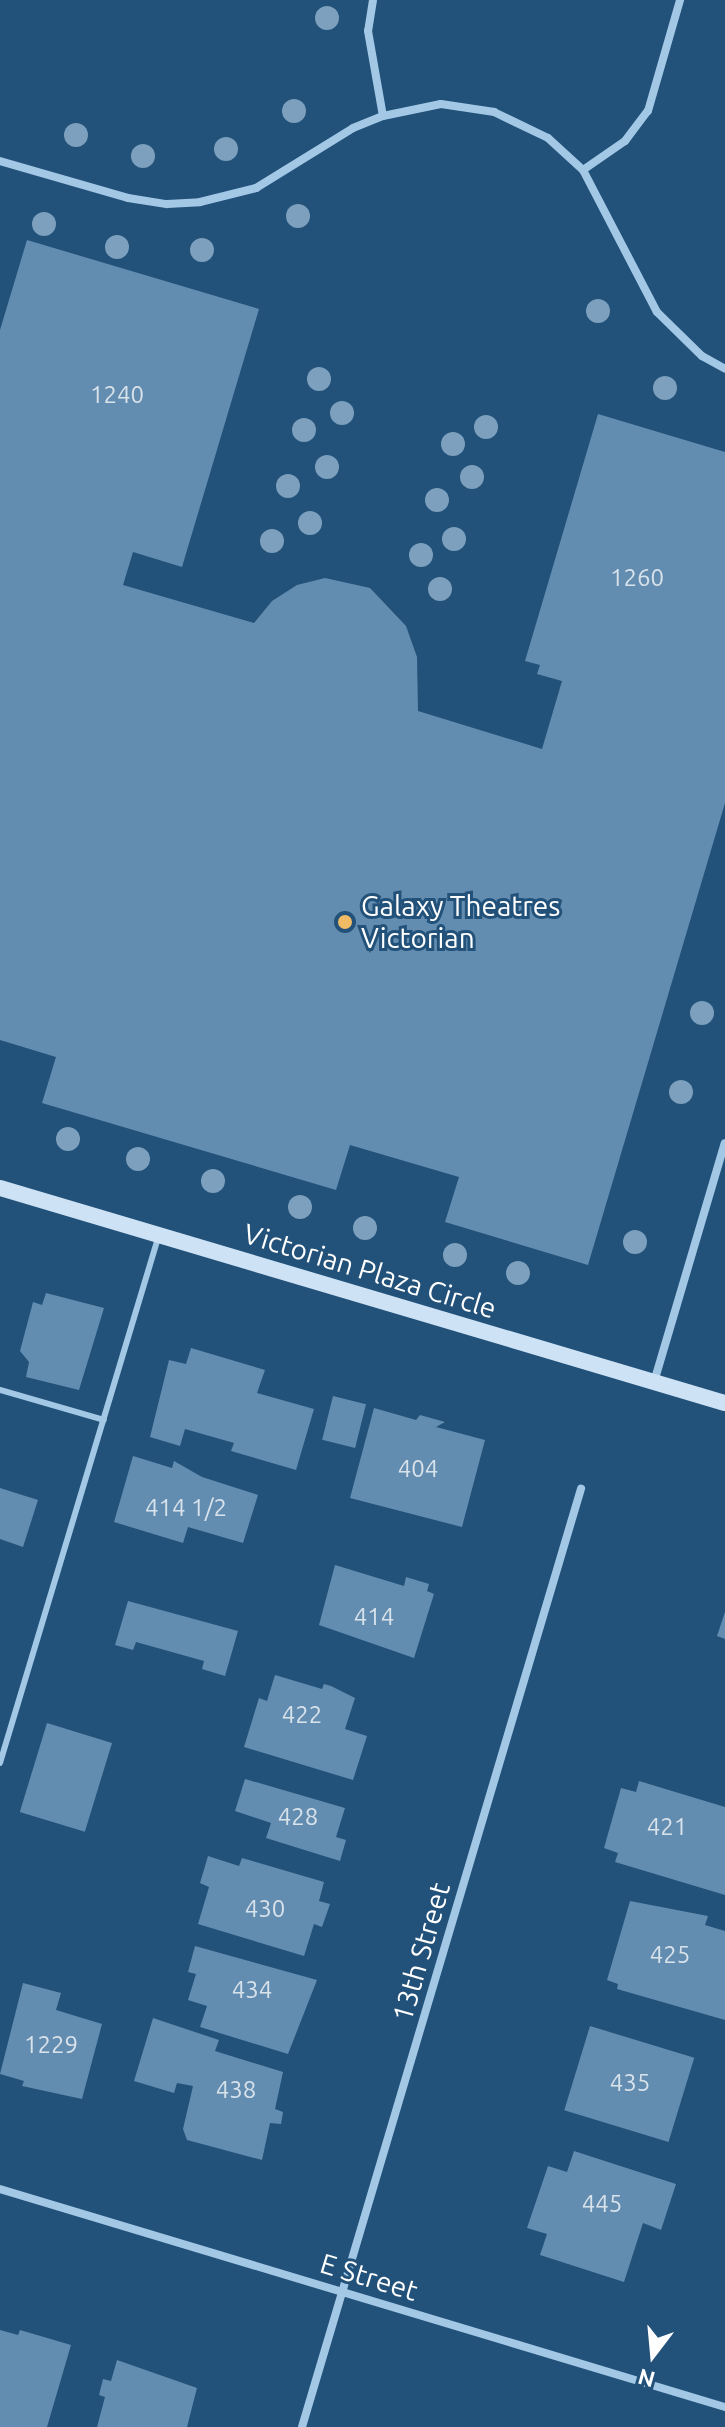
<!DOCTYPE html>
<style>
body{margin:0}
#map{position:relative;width:725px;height:2427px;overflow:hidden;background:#22517a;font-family:Ubuntu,sans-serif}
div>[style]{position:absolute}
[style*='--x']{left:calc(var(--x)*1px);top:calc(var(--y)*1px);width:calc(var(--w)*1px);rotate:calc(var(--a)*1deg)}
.building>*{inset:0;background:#638db0;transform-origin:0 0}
.lane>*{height:6px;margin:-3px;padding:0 3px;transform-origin:3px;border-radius:3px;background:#a3c8e5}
.street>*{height:8px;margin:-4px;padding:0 4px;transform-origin:4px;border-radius:4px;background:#a3c8e5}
.secondary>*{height:16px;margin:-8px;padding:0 8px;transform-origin:8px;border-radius:8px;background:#cde2f4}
.trees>*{width:24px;height:24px;margin:-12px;border-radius:50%;background:#7ca0bd}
.dots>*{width:22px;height:22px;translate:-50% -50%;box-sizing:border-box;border:4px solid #22517a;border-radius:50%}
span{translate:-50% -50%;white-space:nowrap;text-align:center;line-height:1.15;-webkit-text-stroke:6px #22517a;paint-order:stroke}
.number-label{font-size:24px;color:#d8e2eb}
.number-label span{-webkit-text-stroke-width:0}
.poi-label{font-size:28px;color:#fff}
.left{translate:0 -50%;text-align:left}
.street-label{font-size:28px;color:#fff}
.north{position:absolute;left:613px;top:2315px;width:80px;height:80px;-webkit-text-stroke:6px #22517a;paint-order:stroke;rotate:196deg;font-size:22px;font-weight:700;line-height:32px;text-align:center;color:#fff}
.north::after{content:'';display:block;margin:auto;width:28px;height:36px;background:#fff;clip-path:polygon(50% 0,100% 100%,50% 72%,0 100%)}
</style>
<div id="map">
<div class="building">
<div style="clip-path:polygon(27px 240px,259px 309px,182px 567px,133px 552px,123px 585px,254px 623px,272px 601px,297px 585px,325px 578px,370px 588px,406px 626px,417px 657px,418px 711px,542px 749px,562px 681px,537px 674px,540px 665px,525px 661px,598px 414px,725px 452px,725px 803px,588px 1265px,445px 1222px,459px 1177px,350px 1145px,336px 1190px,42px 1103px,56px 1057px,0 1040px,0 330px)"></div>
<div style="clip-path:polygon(46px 1293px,104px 1308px,79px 1390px,26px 1377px,29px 1362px,20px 1351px,33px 1302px,42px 1305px)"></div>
<div style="clip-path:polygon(191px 1348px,265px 1370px,257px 1393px,314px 1409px,296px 1470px,231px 1451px,234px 1443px,185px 1429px,180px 1446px,150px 1437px,169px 1360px,186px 1364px)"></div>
<div style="left:333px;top:1396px;width:34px;height:45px;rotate:14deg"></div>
<div style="clip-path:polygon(374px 1408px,416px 1420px,420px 1415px,445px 1422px,436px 1427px,485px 1440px,462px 1527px,350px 1498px)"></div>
<div style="clip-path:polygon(133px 1456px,172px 1468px,174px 1461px,202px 1477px,258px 1495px,243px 1543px,188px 1527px,183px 1543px,114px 1522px)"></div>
<div style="clip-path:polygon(0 1488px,38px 1500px,23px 1547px,0 1539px)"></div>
<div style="clip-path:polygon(335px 1565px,404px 1586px,406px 1577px,429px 1584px,427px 1591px,434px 1594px,414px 1658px,319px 1625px)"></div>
<div style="clip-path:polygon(128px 1601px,238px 1631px,225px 1676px,202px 1669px,204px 1661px,136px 1642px,133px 1650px,115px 1645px)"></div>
<div style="clip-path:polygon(725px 1612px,725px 1639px,717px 1636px)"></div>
<div style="clip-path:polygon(275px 1675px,322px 1689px,324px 1684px,331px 1686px,355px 1698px,345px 1729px,367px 1736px,353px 1780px,244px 1747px,259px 1698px,267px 1701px)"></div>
<div style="left:47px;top:1723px;width:68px;height:93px;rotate:17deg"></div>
<div style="clip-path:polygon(245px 1779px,345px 1808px,336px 1837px,346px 1840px,340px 1861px,266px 1838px,271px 1823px,235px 1811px)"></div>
<div style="clip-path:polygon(639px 1781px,725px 1807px,725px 1895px,615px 1862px,618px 1853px,604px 1848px,621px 1788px,636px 1792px)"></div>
<div style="clip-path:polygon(208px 1856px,239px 1866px,242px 1858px,324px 1882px,319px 1901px,330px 1904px,322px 1927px,314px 1924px,304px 1956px,198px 1924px,209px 1887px,200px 1883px)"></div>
<div style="clip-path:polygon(630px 1901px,708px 1916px,705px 1925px,725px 1931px,725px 2020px,617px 1989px,618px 1984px,607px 1980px)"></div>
<div style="clip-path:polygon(195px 1946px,317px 1980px,288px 2054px,200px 2027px,207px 2006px,188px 2000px,196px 1974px,188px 1972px)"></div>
<div style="clip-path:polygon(23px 1983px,61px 1993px,56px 2010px,102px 2024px,82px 2099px,22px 2086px,24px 2081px,0 2074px)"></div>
<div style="clip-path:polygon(153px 2018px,219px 2040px,215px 2051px,283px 2072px,275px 2109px,283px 2112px,281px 2124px,270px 2123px,262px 2160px,187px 2140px,183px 2129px,193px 2086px,177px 2083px,174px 2093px,134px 2081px)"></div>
<div style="left:590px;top:2026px;width:109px;height:88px;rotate:17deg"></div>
<div style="clip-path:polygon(574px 2151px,676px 2184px,661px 2230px,643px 2223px,624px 2282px,540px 2255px,547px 2234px,527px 2228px,548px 2166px,567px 2172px)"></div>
<div style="clip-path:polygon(0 2330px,18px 2335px,20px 2330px,71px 2345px,47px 2427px,0 2427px)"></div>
<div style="clip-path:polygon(117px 2360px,197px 2388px,187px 2427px,97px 2427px,105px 2397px,99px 2395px,103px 2379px,111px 2381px)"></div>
</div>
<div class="lane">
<div style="--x:0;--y:1390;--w:108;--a:16.1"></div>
<div style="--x:0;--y:1763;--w:548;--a:-73.25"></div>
</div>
<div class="street">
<div style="--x:373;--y:0;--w:31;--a:99"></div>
<div style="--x:368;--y:31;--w:86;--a:80"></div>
<div style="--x:0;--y:161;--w:133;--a:16.1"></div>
<div style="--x:128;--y:198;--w:39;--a:9"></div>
<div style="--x:167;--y:204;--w:33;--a:-3"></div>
<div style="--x:200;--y:202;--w:58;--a:-14"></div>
<div style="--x:256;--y:188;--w:114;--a:-31.7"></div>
<div style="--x:353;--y:128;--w:32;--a:-22"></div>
<div style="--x:383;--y:116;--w:59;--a:-11.7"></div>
<div style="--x:441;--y:104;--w:54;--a:8.6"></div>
<div style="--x:494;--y:112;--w:60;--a:25.7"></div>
<div style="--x:548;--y:138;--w:47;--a:42.4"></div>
<div style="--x:583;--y:170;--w:160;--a:62.5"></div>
<div style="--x:657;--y:312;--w:63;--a:44.4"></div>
<div style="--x:702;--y:356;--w:26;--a:29"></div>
<div style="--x:583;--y:170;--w:51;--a:-34.6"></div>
<div style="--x:625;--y:141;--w:38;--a:-53"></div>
<div style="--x:648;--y:111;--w:116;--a:-73.9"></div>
<div style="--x:654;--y:1382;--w:249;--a:-73.5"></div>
<div style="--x:0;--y:2189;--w:757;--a:16.74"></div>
<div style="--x:302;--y:2427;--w:979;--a:-73.44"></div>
</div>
<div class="secondary">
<div style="--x:0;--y:1188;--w:756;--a:16.52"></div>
</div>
<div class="trees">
<div style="left:327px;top:18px"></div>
<div style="left:294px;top:111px"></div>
<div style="left:76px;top:135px"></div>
<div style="left:226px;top:149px"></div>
<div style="left:143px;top:156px"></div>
<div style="left:298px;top:216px"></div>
<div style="left:44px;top:224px"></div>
<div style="left:117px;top:247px"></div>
<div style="left:202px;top:250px"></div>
<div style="left:598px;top:311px"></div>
<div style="left:319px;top:379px"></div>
<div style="left:665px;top:388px"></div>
<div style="left:342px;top:413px"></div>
<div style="left:486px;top:427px"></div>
<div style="left:304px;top:430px"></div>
<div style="left:453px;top:444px"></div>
<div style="left:327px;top:467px"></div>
<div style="left:472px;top:477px"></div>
<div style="left:288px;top:486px"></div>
<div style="left:437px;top:500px"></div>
<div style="left:310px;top:523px"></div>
<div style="left:454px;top:539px"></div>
<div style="left:272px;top:541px"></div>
<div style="left:421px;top:555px"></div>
<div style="left:440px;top:589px"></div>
<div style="left:702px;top:1013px"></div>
<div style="left:681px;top:1092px"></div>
<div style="left:68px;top:1139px"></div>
<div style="left:138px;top:1159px"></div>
<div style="left:213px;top:1181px"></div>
<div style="left:300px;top:1207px"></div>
<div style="left:365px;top:1228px"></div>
<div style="left:635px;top:1242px"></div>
<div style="left:455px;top:1255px"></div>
<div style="left:518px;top:1273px"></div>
</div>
<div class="dots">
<div style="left:345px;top:922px;background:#f1bb66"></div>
</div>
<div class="number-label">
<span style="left:117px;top:395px">1240</span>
<span style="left:637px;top:578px">1260</span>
<span style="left:418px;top:1469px">404</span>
<span style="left:186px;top:1508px">414 1/2</span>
<span style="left:374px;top:1617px">414</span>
<span style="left:302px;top:1715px">422</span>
<span style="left:298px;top:1817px">428</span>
<span style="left:667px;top:1827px">421</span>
<span style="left:265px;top:1909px">430</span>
<span style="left:670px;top:1955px">425</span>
<span style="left:252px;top:1990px">434</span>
<span style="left:51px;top:2045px">1229</span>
<span style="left:630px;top:2083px">435</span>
<span style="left:236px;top:2090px">438</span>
<span style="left:602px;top:2204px">445</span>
</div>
<div class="poi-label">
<span class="left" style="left:361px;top:922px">Galaxy Theatres<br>Victorian</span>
</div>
<div class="street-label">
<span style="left:370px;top:1271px;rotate:17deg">Victorian Plaza Circle</span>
<span style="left:421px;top:1952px;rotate:-74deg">13th Street</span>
<span style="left:369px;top:2277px;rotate:17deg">E Street</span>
</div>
<div class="north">N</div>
</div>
